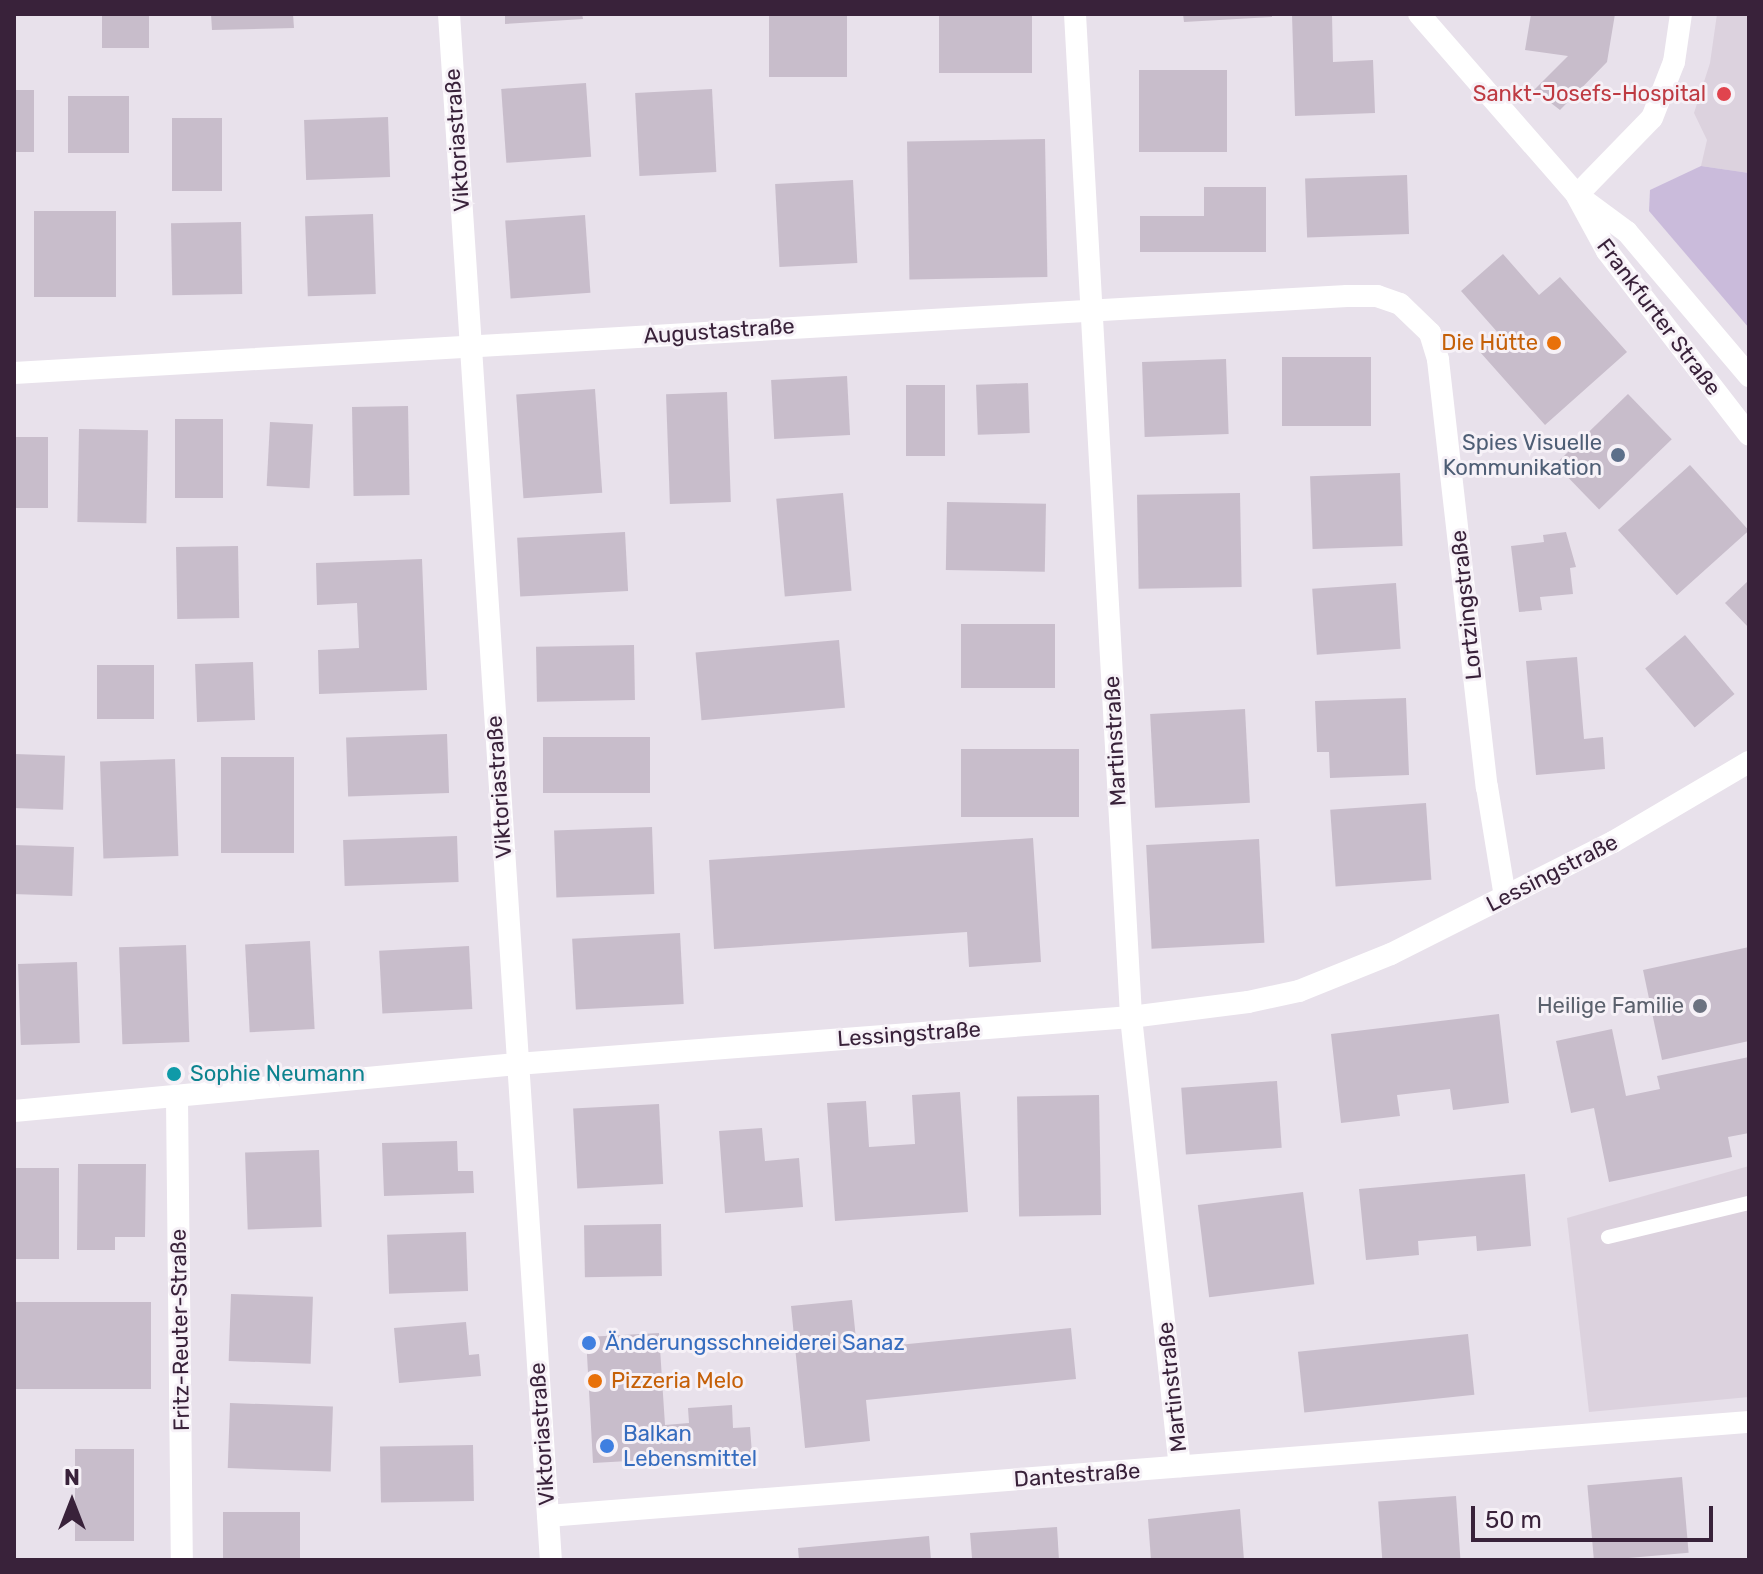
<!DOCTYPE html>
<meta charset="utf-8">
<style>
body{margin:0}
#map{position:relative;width:1763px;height:1574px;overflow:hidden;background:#e8e1eb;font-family:Rubik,sans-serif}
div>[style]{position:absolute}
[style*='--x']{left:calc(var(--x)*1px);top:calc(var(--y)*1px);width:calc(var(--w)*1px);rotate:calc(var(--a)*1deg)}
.built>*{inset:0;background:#dcd2de}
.green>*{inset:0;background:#cabbdb}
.building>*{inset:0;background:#c8bdcb;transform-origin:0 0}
.service>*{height:14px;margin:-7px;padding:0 7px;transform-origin:7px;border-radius:7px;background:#fff}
.minor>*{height:22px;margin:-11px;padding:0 11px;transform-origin:11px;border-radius:11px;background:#fff}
.secondary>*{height:22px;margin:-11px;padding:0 11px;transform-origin:11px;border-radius:11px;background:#fff}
.dots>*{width:22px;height:22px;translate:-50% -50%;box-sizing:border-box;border:4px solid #f6f1f7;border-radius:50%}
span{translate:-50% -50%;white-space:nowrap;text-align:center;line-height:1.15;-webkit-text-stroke:6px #f6f1f7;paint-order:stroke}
.health-label{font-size:22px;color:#be3a42}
.right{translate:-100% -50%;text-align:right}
.street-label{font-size:22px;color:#39223a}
.food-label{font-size:22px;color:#c56008}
.left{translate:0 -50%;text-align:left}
.service-label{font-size:22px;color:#4e5e75}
.worship-label{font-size:22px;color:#5b616d}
.culture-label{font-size:22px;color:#0d838f}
.shop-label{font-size:22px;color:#366cbe}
.frame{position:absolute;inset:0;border:16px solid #39223a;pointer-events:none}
.north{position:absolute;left:32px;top:1462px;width:80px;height:80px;-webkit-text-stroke:6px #f6f1f7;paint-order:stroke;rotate:0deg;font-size:22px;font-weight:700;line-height:32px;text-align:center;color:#39223a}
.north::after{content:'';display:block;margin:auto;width:28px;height:36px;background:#39223a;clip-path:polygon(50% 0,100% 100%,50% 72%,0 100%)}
.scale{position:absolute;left:1471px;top:1506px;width:242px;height:36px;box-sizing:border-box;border:4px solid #39223a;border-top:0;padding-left:10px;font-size:24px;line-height:28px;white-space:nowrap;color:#39223a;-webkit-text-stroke:6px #f6f1f7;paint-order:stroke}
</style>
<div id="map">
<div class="built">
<div style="clip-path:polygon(1717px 14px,1749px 14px,1749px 173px,1701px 166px,1707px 140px,1694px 113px,1710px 63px)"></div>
<div style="clip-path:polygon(1749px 1166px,1749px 1397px,1589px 1412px,1567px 1218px)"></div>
</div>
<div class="green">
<div style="clip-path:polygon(1701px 166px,1749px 173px,1749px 328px,1649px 211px,1650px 190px)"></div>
</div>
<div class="building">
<div style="left:102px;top:14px;width:47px;height:34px"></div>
<div style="clip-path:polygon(211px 14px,293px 14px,294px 28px,212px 30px)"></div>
<div style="clip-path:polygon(505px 14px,582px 14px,583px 19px,505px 24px)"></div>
<div style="left:769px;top:14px;width:78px;height:63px"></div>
<div style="left:939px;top:14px;width:93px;height:59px"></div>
<div style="clip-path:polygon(1183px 14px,1272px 14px,1272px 17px,1184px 22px)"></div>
<div style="clip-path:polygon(1292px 14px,1332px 14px,1333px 62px,1373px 60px,1375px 113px,1295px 116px)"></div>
<div style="clip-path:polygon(1531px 14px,1615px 14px,1607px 62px,1560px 110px,1534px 90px,1568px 56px,1525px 50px)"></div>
<div style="left:1139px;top:70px;width:88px;height:82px"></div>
<div style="left:586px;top:83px;width:74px;height:85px;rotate:86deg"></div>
<div style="left:712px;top:89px;width:83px;height:77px;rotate:87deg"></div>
<div style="left:14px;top:90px;width:20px;height:62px"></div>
<div style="left:68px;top:96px;width:61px;height:57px"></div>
<div style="left:388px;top:117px;width:60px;height:84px;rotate:88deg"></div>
<div style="left:172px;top:118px;width:50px;height:73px"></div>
<div style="left:1045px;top:139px;width:138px;height:138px;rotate:89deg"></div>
<div style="left:1407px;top:175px;width:59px;height:102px;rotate:88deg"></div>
<div style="left:853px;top:180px;width:83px;height:78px;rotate:87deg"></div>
<div style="clip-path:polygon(1204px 187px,1266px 187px,1266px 252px,1140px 252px,1140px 216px,1204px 216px)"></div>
<div style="left:34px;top:211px;width:82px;height:86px"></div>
<div style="left:373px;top:214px;width:80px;height:68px;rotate:88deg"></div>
<div style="left:585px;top:215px;width:78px;height:80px;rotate:86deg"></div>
<div style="left:241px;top:222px;width:72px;height:70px;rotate:89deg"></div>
<div style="clip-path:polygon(1503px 254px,1539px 295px,1560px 277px,1627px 352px,1545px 425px,1480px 352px,1499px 334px,1461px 291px)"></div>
<div style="left:1282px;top:357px;width:89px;height:69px"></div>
<div style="left:1226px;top:359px;width:75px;height:84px;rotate:88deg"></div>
<div style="left:847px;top:376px;width:59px;height:76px;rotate:87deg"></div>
<div style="left:1028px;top:383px;width:50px;height:52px;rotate:88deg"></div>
<div style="left:945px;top:385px;width:71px;height:39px;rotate:90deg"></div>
<div style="left:595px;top:389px;width:104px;height:79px;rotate:86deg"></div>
<div style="left:727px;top:392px;width:110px;height:61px;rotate:88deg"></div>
<div style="left:1628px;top:394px;width:63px;height:101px;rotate:46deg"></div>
<div style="left:408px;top:406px;width:89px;height:56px;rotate:89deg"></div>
<div style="left:175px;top:419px;width:48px;height:79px"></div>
<div style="left:270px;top:422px;width:43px;height:64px;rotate:3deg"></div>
<div style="left:79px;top:429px;width:69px;height:93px;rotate:1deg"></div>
<div style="left:14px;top:437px;width:34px;height:71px"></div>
<div style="left:1690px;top:465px;width:88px;height:97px;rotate:48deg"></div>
<div style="left:1400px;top:473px;width:73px;height:90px;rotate:88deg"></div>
<div style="left:843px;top:493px;width:98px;height:67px;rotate:85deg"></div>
<div style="left:1240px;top:493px;width:94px;height:103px;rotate:89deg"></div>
<div style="left:947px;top:502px;width:99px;height:68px;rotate:1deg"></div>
<div style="left:625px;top:532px;width:59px;height:108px;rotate:87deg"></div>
<div style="clip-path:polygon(1566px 532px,1576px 567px,1570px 568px,1573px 594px,1540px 597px,1542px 610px,1519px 612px,1511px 546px,1544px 542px,1543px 535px)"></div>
<div style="left:238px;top:546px;width:72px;height:62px;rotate:89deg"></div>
<div style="clip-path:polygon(422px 559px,427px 690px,319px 694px,318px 650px,359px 648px,357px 603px,317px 605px,316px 563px)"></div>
<div style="clip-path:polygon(1749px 580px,1749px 628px,1725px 603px)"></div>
<div style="left:1396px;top:583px;width:66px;height:84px;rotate:86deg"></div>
<div style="left:1055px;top:624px;width:64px;height:94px;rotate:90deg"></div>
<div style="left:1685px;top:635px;width:77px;height:52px;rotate:50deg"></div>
<div style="left:839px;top:640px;width:68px;height:144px;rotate:85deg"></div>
<div style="left:634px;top:645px;width:55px;height:98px;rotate:89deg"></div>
<div style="clip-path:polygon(1577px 657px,1584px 739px,1603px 737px,1605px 769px,1536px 775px,1526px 661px)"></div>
<div style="left:253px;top:662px;width:58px;height:58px;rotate:88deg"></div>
<div style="left:97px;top:665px;width:57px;height:54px"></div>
<div style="clip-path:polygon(1406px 698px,1409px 775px,1330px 778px,1329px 752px,1317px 752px,1315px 701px)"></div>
<div style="left:1245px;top:709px;width:94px;height:95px;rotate:87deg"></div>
<div style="left:447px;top:734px;width:59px;height:101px;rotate:88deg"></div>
<div style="left:650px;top:737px;width:56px;height:107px;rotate:90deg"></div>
<div style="left:961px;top:749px;width:118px;height:68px"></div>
<div style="left:15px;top:754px;width:50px;height:54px;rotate:2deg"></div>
<div style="left:221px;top:757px;width:73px;height:96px"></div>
<div style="left:175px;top:759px;width:97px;height:75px;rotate:88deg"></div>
<div style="left:1426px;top:803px;width:77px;height:96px;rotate:86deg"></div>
<div style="left:652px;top:827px;width:67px;height:98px;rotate:88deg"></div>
<div style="left:457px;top:836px;width:46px;height:114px;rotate:88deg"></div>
<div style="clip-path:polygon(1033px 838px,1041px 962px,969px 967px,967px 932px,714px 949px,709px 860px)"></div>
<div style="left:1259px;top:839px;width:104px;height:113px;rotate:87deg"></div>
<div style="left:14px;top:845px;width:60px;height:49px;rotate:2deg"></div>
<div style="left:680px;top:933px;width:71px;height:108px;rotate:87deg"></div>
<div style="left:310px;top:941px;width:88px;height:65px;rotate:87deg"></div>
<div style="left:186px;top:945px;width:97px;height:67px;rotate:88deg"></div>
<div style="left:469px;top:946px;width:63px;height:90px;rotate:87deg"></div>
<div style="clip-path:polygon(1749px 947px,1749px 1041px,1662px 1060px,1643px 970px)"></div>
<div style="left:77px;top:962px;width:81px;height:59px;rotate:88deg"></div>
<div style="clip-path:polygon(1499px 1014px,1509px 1103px,1453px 1110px,1450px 1089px,1397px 1095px,1400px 1116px,1341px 1123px,1331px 1034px)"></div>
<div style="clip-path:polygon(1612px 1029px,1626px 1096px,1660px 1089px,1657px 1076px,1749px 1057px,1749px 1133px,1728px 1137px,1732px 1157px,1609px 1182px,1594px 1108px,1571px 1113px,1556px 1041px)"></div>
<div style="left:1277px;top:1081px;width:67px;height:96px;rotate:86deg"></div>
<div style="clip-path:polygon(960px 1092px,968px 1212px,835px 1221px,827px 1103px,866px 1101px,869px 1147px,915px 1144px,912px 1095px)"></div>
<div style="left:1099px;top:1095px;width:120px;height:82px;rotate:89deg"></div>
<div style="left:659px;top:1104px;width:80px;height:86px;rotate:87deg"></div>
<div style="clip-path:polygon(762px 1128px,765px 1161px,799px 1158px,803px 1207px,725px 1213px,719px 1131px)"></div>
<div style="clip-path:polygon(457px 1141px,458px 1171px,473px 1171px,474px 1193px,384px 1196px,382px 1143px)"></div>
<div style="left:319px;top:1150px;width:77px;height:74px;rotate:88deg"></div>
<div style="clip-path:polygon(78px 1164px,146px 1164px,145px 1237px,115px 1237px,115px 1250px,77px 1250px)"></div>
<div style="left:14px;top:1168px;width:45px;height:91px"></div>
<div style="clip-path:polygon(1525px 1174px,1531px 1246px,1477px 1251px,1476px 1236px,1418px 1241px,1419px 1255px,1366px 1260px,1359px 1189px)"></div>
<div style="left:1303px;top:1192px;width:93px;height:106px;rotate:83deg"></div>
<div style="left:661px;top:1224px;width:52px;height:77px;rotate:89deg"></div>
<div style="left:466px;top:1232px;width:59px;height:79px;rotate:88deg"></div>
<div style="left:231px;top:1294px;width:82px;height:67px;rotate:2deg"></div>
<div style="clip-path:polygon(852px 1300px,857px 1349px,1071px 1328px,1076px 1379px,866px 1400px,870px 1441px,805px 1448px,791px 1306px)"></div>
<div style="left:14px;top:1302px;width:137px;height:87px"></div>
<div style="clip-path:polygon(466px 1322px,469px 1355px,479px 1354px,481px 1376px,399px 1383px,394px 1328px)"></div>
<div style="clip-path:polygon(659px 1333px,665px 1425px,689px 1423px,688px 1408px,732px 1405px,733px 1428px,750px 1427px,752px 1454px,593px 1463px,586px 1337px)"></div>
<div style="left:1468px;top:1334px;width:61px;height:171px;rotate:84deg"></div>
<div style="left:230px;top:1403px;width:103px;height:65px;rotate:2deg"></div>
<div style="left:473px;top:1445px;width:56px;height:93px;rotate:89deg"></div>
<div style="left:134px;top:1449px;width:92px;height:59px;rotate:90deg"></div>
<div style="left:1682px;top:1477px;width:76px;height:95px;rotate:85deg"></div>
<div style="left:1456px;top:1496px;width:64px;height:78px;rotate:86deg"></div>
<div style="clip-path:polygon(1240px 1509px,1244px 1560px,1151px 1560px,1148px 1519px)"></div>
<div style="left:223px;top:1512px;width:77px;height:48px"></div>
<div style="clip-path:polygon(1057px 1527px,1059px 1560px,972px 1558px,970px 1533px)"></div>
<div style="clip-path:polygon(929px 1536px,931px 1560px,799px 1560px,798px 1548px)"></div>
</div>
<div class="service">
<div style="--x:1608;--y:1237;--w:145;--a:-13.6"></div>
</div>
<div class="minor">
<div style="--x:449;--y:14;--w:1549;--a:86.23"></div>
<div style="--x:1075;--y:14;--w:1005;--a:86.8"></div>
<div style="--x:1131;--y:1017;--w:452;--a:83.8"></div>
<div style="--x:1577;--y:195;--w:107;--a:-45.8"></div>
<div style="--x:1652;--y:118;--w:60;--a:-68.6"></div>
<div style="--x:1674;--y:62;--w:49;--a:-81.7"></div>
<div style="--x:14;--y:373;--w:1335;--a:-3.31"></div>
<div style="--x:1347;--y:296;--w:30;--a:0"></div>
<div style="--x:1377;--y:296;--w:24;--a:19"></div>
<div style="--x:1400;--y:304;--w:42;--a:44"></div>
<div style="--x:1430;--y:333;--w:28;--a:73"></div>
<div style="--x:1438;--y:360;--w:430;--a:83.5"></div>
<div style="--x:1487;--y:787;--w:111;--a:80.7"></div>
<div style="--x:177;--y:1099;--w:461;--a:89.4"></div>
<div style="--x:14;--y:1111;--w:505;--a:-5.34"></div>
<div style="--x:517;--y:1064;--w:616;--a:-4.38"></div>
<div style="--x:1131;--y:1017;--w:118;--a:-7.3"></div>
<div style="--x:1248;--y:1002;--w:52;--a:-12.2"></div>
<div style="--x:1299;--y:991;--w:99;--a:-21.9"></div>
<div style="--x:1391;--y:954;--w:249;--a:-26.8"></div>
<div style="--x:1613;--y:842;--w:158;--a:-30.5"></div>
<div style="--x:548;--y:1516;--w:1205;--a:-4.48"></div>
</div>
<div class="secondary">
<div style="--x:1419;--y:14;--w:240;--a:48.9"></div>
<div style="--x:1577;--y:195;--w:62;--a:36.5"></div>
<div style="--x:1627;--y:232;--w:189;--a:49.7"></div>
<div style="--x:1577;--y:196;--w:63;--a:61.4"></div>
<div style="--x:1607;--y:251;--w:232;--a:52.3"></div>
</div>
<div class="dots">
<div style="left:1724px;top:94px;background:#e0444e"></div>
<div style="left:1554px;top:343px;background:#e8710a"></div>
<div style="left:1618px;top:455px;background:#5c6f8a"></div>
<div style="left:1700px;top:1006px;background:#6b7280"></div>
<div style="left:174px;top:1074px;background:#0f9aa8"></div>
<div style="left:589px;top:1343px;background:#3f7fe0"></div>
<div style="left:595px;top:1381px;background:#e8710a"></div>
<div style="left:607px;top:1446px;background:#3f7fe0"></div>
</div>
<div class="health-label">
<span class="right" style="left:1706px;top:94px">Sankt-Josefs-Hospital</span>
</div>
<div class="street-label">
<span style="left:457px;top:140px;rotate:-94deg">Viktoriastraße</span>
<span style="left:1659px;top:317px;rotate:53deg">Frankfurter Straße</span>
<span style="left:719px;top:331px;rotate:-4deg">Augustastraße</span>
<span style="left:1466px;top:605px;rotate:-96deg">Lortzingstraße</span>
<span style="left:1115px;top:741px;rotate:-93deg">Martinstraße</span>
<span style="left:499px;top:787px;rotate:-94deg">Viktoriastraße</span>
<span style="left:1552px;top:873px;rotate:-27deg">Lessingstraße</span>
<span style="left:909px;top:1034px;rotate:-4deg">Lessingstraße</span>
<span style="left:180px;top:1330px;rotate:-91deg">Fritz-Reuter-Straße</span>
<span style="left:1172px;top:1387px;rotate:-96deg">Martinstraße</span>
<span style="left:542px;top:1434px;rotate:-94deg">Viktoriastraße</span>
<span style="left:1077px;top:1475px;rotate:-4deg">Dantestraße</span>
</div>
<div class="food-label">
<span class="right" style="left:1538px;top:343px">Die Hütte</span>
<span class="left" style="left:611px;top:1381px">Pizzeria Melo</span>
</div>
<div class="service-label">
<span class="right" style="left:1602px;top:455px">Spies Visuelle<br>Kommunikation</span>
</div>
<div class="worship-label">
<span class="right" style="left:1684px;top:1006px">Heilige Familie</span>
</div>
<div class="culture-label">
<span class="left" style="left:190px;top:1074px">Sophie Neumann</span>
</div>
<div class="shop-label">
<span class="left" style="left:605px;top:1343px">Änderungsschneiderei Sanaz</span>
<span class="left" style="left:623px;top:1446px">Balkan<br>Lebensmittel</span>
</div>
<div class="frame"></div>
<div class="north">N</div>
<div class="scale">50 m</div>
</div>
